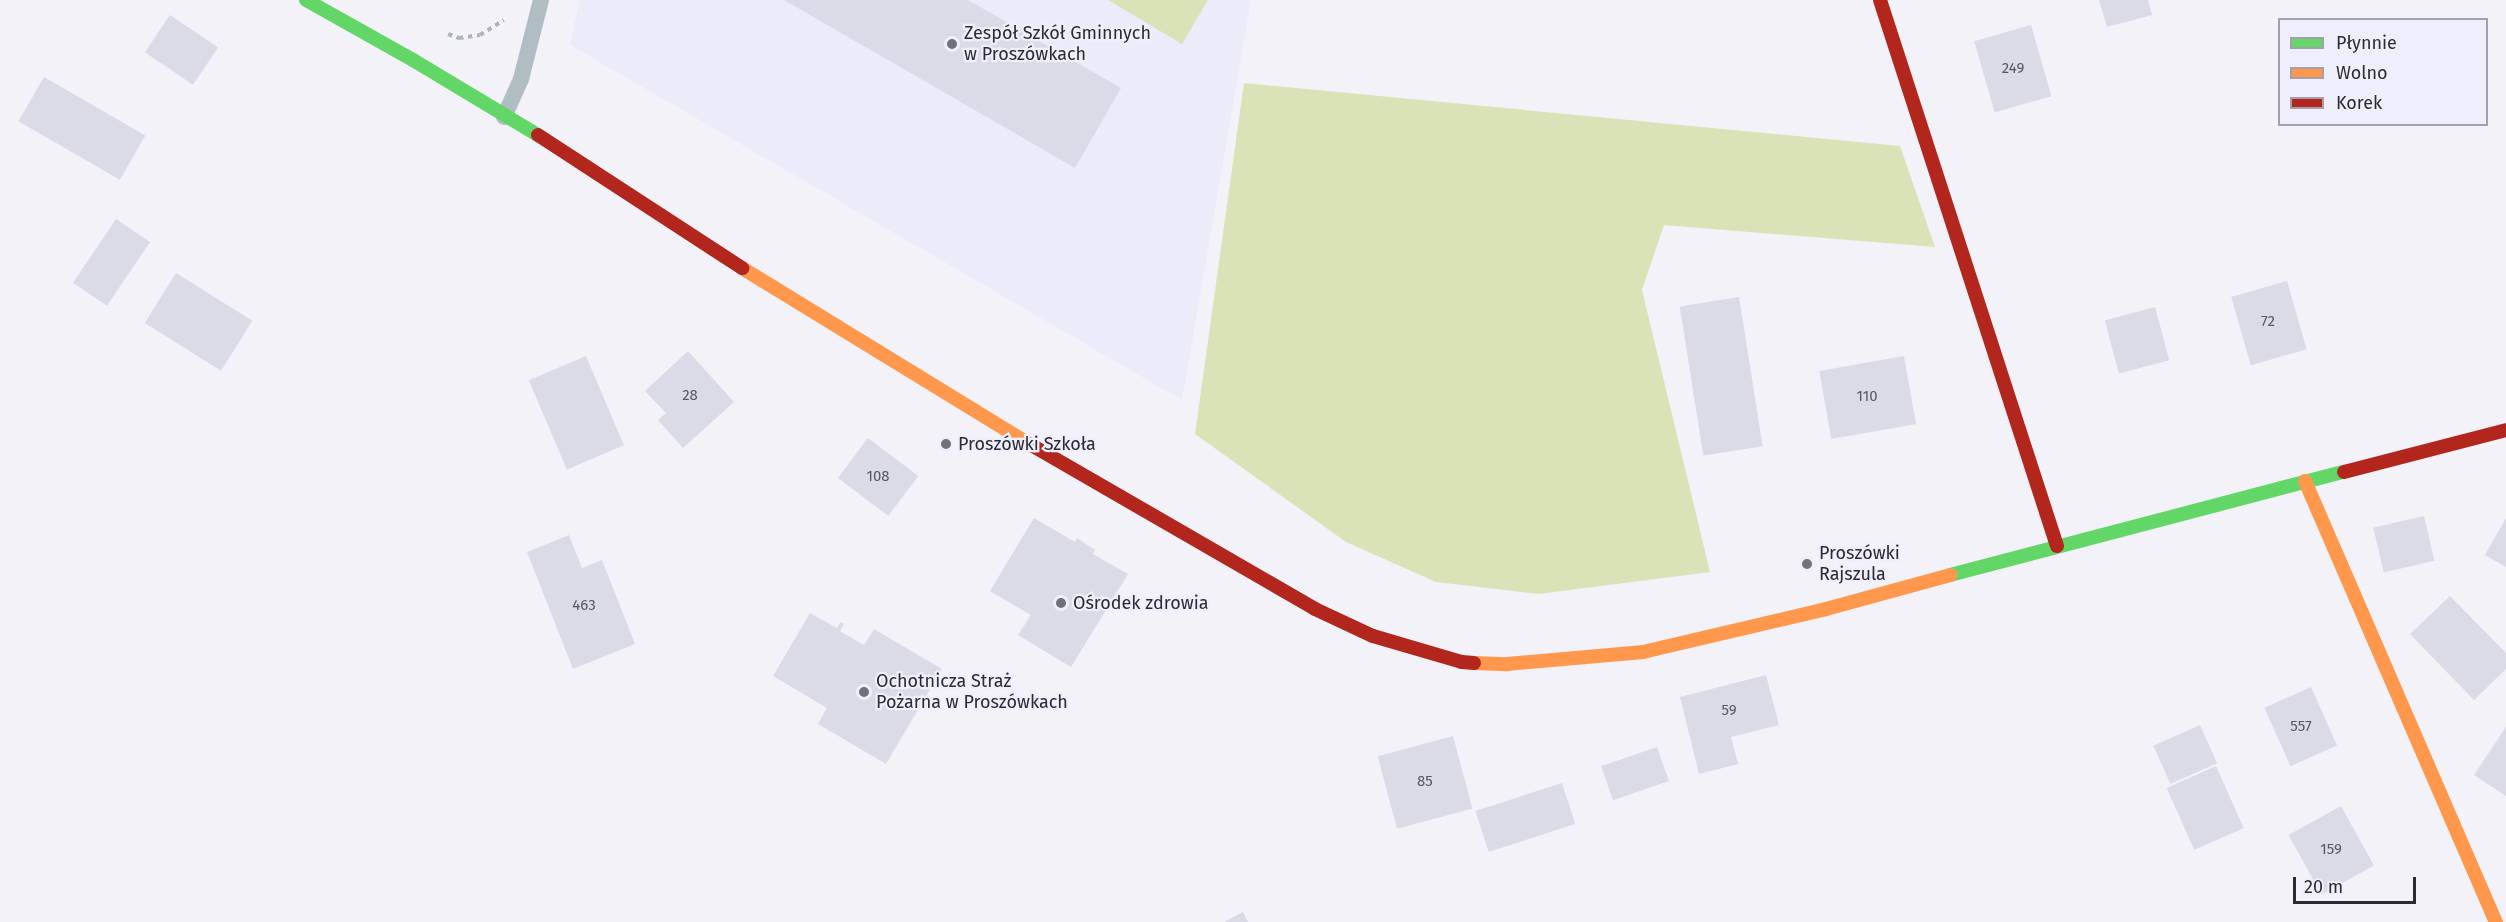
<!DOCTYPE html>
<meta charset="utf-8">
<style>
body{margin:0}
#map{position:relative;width:2506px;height:922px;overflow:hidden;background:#f2f2f8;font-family:"Fira Sans",sans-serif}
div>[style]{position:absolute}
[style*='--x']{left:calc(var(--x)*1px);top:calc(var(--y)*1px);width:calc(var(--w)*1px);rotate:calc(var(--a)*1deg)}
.built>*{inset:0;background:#ecebfa}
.green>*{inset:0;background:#dae3b7}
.building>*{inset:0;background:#dbdae7;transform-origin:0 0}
.path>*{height:4px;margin-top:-2px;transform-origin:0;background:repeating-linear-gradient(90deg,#adb5ba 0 4.5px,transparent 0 9px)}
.lane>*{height:16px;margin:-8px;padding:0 8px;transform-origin:8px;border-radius:8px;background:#b0bdc3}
.fast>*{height:14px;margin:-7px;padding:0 7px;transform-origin:7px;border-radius:7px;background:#63d668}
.slow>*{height:14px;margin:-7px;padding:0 7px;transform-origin:7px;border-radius:7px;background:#ff974d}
.jam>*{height:14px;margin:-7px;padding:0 7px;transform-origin:7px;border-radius:7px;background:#b3261e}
.dots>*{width:16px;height:16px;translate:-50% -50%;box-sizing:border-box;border:3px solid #efeefc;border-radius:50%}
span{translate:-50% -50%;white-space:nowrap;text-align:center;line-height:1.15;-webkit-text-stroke:4.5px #efeefc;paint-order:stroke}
.number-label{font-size:15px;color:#595860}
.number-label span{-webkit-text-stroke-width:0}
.poi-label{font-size:18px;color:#2c2b31}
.left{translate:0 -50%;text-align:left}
.legend{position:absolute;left:2278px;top:18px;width:210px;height:108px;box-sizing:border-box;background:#efeefc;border:2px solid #a1a0ab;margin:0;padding:8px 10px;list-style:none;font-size:18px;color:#2c2b31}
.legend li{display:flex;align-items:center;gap:12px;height:30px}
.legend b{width:30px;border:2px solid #a1a0ab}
.scale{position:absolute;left:2293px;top:877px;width:123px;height:27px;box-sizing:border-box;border:3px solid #2c2b31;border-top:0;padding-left:8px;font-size:18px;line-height:21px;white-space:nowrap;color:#2c2b31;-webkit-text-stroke:4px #efeefc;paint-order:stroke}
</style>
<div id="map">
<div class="built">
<div style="clip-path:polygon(580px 0,1251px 0,1182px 400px,570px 45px)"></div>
</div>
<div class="green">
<div style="clip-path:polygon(1108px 0,1208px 0,1182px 44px)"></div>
<div style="clip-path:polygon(1244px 83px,1900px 146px,1935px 247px,1664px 225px,1642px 290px,1710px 572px,1539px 594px,1436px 582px,1346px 542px,1195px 434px)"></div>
</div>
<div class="building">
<div style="clip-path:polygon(784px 0,968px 0,1121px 88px,1075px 168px)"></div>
<div style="clip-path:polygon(2099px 0,2148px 0,2152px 15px,2107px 27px)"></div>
<div style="left:170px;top:15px;width:58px;height:45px;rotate:34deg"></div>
<div style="left:2031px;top:25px;width:74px;height:59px;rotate:74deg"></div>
<div style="left:44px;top:77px;width:117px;height:51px;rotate:30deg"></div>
<div style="left:116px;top:219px;width:41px;height:77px;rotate:34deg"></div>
<div style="left:176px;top:273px;width:90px;height:59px;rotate:32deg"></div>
<div style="left:2287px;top:281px;width:71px;height:58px;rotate:74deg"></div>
<div style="left:1739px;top:297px;width:151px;height:60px;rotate:81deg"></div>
<div style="left:2155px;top:307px;width:55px;height:52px;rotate:75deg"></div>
<div style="clip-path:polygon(688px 351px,734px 402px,683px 448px,658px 420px,666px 413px,645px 391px)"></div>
<div style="left:586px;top:356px;width:97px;height:62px;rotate:67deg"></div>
<div style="left:1904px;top:356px;width:69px;height:86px;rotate:80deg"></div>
<div style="left:868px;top:438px;width:63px;height:50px;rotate:37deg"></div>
<div style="left:2424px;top:516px;width:46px;height:52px;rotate:77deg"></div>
<div style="clip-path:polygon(1034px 518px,1075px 542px,1077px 538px,1095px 550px,1093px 554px,1128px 574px,1071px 667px,1018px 635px,1031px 615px,990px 591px)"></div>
<div style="clip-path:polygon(2506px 518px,2506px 567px,2485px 555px)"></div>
<div style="clip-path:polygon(569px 535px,582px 568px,602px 560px,635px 644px,573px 669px,527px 552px)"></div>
<div style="clip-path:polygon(2450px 596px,2506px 653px,2506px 669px,2474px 700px,2410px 634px)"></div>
<div style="clip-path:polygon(810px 613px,837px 628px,841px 622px,844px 624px,840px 631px,864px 645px,874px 629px,942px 669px,886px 764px,818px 724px,827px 708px,773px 676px)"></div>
<div style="clip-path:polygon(1766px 675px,1779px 725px,1731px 737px,1738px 764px,1699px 774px,1680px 697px)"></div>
<div style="left:2311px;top:687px;width:64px;height:51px;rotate:66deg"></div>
<div style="left:2200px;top:725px;width:42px;height:51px;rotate:66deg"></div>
<div style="clip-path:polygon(2506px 727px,2506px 796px,2474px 775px)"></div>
<div style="left:1453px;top:736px;width:75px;height:78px;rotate:75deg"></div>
<div style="left:1657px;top:747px;width:36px;height:59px;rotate:71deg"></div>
<div style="left:2216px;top:766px;width:68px;height:54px;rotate:66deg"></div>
<div style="left:1562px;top:783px;width:43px;height:91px;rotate:72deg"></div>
<div style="left:2341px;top:806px;width:68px;height:60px;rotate:61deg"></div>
<div style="clip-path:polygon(1243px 912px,1248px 922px,1224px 922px)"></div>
</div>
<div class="path">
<div style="--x:448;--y:34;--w:12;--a:20"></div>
<div style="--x:459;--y:38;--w:21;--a:-8"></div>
<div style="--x:480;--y:35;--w:28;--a:-32"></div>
</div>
<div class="lane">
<div style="--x:504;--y:117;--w:42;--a:-65.9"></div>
<div style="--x:521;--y:79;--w:81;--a:-75.8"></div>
</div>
<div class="fast">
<div style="--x:306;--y:0;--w:123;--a:29.3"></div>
<div style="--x:413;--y:60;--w:146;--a:31"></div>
<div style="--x:1950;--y:575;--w:407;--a:-14.7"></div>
</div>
<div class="slow">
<div style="--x:742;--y:268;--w:341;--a:31.5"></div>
<div style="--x:2305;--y:481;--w:481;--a:66.6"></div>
<div style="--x:1474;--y:663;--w:33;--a:2"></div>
<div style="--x:1507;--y:664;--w:137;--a:-5"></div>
<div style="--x:1643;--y:652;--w:188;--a:-13.2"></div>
<div style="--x:1826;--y:609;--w:129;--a:-15.3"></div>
</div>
<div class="jam">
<div style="--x:1880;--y:0;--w:574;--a:72.04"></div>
<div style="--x:538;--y:135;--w:244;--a:33.1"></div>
<div style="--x:1033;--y:446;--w:326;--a:30"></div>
<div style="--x:1315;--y:609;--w:64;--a:25"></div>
<div style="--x:1373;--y:636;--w:93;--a:16.3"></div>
<div style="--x:1462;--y:662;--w:12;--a:5"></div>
<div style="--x:2344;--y:472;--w:167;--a:-14.5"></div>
</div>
<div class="dots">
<div style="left:952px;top:44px;background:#717177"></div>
<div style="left:946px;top:444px;background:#717177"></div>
<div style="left:1807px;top:564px;background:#717177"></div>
<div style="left:1061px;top:603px;background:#717177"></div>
<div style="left:864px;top:692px;background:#717177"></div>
</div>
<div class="number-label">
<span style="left:2013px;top:69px">249</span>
<span style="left:2268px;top:322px">72</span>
<span style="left:690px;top:396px">28</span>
<span style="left:1867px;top:397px">110</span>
<span style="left:878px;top:477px">108</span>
<span style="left:584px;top:606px">463</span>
<span style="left:1729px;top:711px">59</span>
<span style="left:2301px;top:727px">557</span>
<span style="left:1425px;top:782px">85</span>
<span style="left:2331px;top:850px">159</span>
</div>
<div class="poi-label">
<span class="left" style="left:964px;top:44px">Zespół Szkół Gminnych<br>w Proszówkach</span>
<span class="left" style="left:958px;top:444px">Proszówki Szkoła</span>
<span class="left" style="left:1819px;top:564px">Proszówki<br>Rajszula</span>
<span class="left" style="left:1073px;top:603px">Ośrodek zdrowia</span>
<span class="left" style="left:876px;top:692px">Ochotnicza Straż<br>Pożarna w Proszówkach</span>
</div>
<ul class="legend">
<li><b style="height:8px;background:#63d668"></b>Płynnie</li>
<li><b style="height:8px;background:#ff974d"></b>Wolno</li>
<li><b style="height:8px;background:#b3261e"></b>Korek</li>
</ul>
<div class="scale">20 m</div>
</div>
